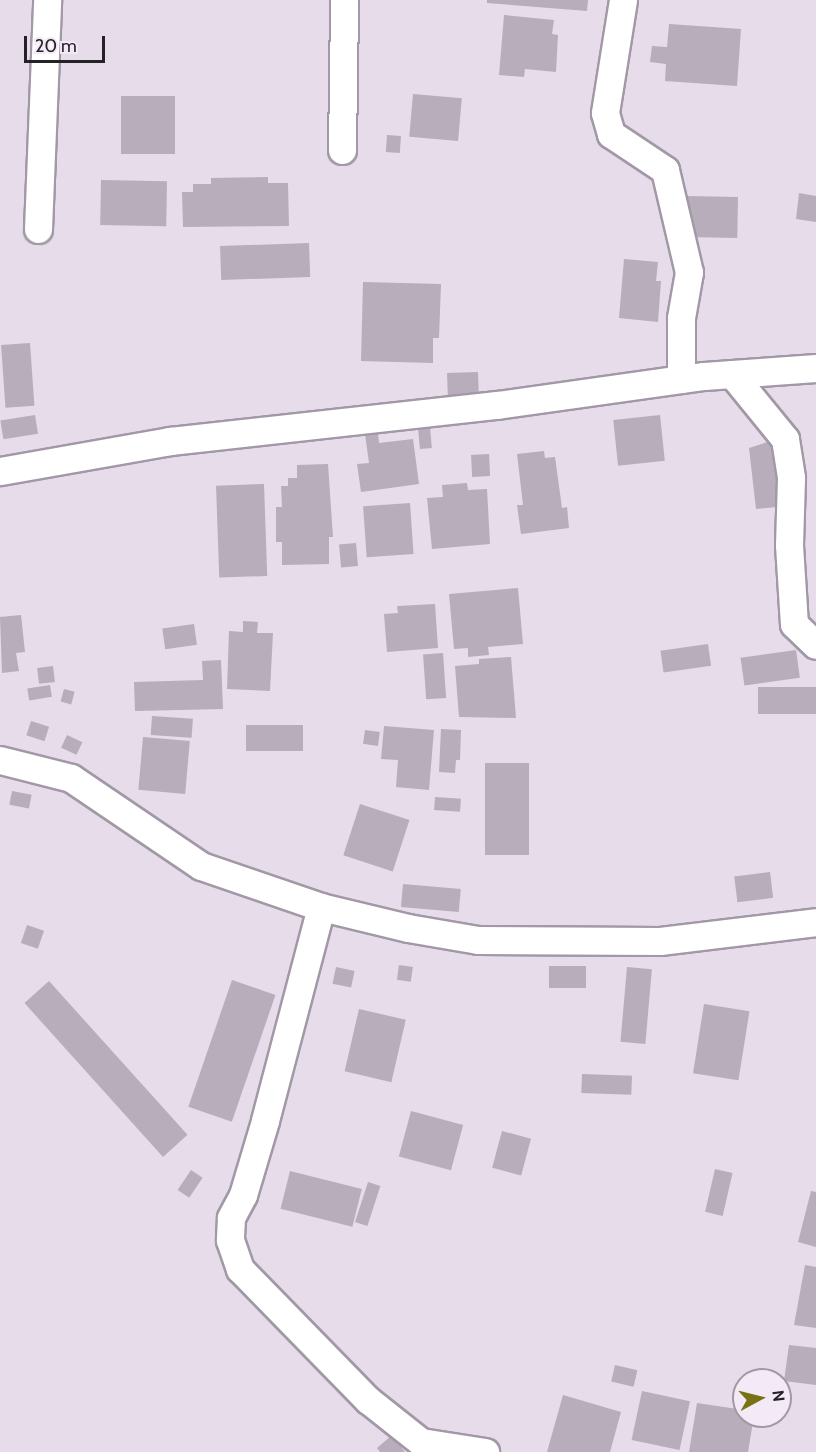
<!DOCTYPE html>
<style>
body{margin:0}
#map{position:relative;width:816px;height:1452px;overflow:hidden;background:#e6dcea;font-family:Cabin,sans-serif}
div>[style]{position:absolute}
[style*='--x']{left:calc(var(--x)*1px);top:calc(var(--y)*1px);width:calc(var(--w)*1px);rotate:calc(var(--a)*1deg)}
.building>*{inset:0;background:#b7adbb;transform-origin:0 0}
.roads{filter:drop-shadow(2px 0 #a298a6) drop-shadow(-2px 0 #a298a6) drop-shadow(0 2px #a298a6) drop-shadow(0 -2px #a298a6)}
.street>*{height:27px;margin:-13.5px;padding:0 13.5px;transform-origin:13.5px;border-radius:13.5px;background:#fff}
span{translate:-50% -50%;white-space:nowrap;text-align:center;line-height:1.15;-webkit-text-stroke:4.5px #f3e9f7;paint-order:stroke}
.north{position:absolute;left:732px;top:1368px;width:60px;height:60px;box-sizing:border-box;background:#f3e9f7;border:2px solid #a199a4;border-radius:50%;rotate:83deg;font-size:16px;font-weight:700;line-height:24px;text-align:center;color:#252227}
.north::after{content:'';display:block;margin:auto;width:21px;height:27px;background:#787215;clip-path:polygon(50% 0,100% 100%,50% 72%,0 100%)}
.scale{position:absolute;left:24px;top:36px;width:81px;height:27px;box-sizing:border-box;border:3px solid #252227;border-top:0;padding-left:8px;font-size:18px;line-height:21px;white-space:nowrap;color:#252227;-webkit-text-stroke:4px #f3e9f7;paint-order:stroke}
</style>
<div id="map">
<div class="building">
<div style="clip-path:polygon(487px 0,588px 0,587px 11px,487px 3px)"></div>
<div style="clip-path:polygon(504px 15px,554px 20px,552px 34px,558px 35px,556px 72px,525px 69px,524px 77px,499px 75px)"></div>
<div style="clip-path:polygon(669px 24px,741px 29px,737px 86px,665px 81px,666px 64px,650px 62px,652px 46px,667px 47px)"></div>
<div style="left:413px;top:94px;width:49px;height:43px;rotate:5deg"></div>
<div style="left:121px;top:96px;width:54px;height:58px"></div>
<div style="left:387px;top:135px;width:14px;height:17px;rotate:4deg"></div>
<div style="clip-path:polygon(268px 177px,268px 183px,288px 183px,289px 226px,183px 227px,182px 192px,193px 192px,193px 184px,211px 184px,211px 178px)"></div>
<div style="left:101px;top:180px;width:66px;height:45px;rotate:1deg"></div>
<div style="clip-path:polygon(799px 193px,816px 196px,816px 222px,796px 219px)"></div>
<div style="left:686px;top:196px;width:52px;height:41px;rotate:1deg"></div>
<div style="left:309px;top:243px;width:34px;height:89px;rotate:88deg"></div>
<div style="clip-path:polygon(624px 259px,658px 262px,656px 281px,661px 281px,658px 322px,619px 318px)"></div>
<div style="clip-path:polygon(363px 282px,441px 284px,439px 338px,433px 338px,433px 363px,361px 361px)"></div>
<div style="left:30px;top:343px;width:63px;height:29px;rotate:86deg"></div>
<div style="left:478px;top:372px;width:24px;height:31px;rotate:88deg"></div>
<div style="left:35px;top:415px;width:19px;height:35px;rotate:81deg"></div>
<div style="left:660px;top:415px;width:46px;height:47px;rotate:84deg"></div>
<div style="left:430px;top:427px;width:21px;height:12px;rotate:85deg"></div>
<div style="clip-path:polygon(378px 432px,379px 443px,413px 439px,419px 484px,361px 492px,357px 464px,369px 463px,365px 434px)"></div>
<div style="clip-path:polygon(771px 441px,772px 445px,779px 444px,786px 506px,756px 509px,749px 448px)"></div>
<div style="clip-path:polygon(544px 451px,545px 458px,555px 457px,562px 508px,567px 507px,569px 528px,521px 534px,517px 505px,523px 505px,517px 454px)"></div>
<div style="left:489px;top:454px;width:22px;height:18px;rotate:87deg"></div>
<div style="clip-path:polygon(328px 464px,333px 537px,329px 537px,329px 564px,282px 565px,282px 542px,276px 542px,276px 507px,282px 507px,281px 486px,288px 486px,288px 478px,297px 478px,297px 465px)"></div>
<div style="clip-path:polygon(467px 483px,468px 490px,487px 489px,490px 544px,432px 549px,427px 498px,443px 497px,442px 485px)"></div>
<div style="left:264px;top:484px;width:92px;height:48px;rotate:88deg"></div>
<div style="left:410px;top:503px;width:51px;height:47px;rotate:86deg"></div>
<div style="left:356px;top:543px;width:23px;height:17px;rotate:85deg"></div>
<div style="clip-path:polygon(518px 588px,523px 644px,488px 647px,489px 655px,468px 657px,468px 648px,454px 649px,449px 594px)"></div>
<div style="clip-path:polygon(435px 604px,438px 648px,387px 652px,384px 614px,398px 613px,397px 606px)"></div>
<div style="clip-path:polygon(21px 615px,25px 652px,16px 653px,19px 671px,2px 673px,0 617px)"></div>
<div style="clip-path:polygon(243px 621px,258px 622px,257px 633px,273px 633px,270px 691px,227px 689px,229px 631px,243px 632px)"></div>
<div style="left:194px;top:624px;width:21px;height:32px;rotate:82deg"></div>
<div style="left:708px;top:644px;width:22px;height:48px;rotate:82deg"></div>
<div style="left:796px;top:650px;width:28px;height:56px;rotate:82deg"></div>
<div style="left:443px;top:653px;width:45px;height:20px;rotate:86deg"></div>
<div style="clip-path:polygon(511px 657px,516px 718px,459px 717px,455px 666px,479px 664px,479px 659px)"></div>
<div style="clip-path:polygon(221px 660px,223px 709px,135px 711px,134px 682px,203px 680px,202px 661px)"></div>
<div style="left:53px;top:666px;width:16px;height:16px;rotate:83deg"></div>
<div style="left:50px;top:685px;width:12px;height:23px;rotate:81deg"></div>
<div style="left:816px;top:687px;width:27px;height:58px;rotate:90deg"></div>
<div style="left:64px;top:689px;width:11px;height:13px;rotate:15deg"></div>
<div style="left:152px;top:716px;width:41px;height:19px;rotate:4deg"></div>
<div style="left:31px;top:721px;width:19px;height:15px;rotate:18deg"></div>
<div style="left:303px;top:725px;width:26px;height:57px;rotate:90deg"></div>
<div style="clip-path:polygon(384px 726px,434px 730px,429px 790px,396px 787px,398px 760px,381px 759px)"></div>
<div style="clip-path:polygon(441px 729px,461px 730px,460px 760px,456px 760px,455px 773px,439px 772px)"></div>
<div style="left:365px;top:730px;width:15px;height:14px;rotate:8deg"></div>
<div style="left:67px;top:735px;width:17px;height:14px;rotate:25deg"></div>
<div style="left:143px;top:737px;width:47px;height:53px;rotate:5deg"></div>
<div style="left:485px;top:763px;width:44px;height:92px"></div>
<div style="left:12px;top:791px;width:20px;height:14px;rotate:11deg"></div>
<div style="left:435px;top:797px;width:26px;height:13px;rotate:4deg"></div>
<div style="left:360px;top:804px;width:52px;height:54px;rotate:18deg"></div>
<div style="left:770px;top:872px;width:26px;height:36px;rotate:83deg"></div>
<div style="left:403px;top:884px;width:58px;height:23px;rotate:5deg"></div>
<div style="left:27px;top:925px;width:18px;height:19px;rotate:19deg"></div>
<div style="left:399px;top:965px;width:14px;height:15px;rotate:8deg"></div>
<div style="left:586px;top:966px;width:22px;height:37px;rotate:90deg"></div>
<div style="left:336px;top:967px;width:19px;height:17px;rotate:12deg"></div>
<div style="left:627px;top:967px;width:25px;height:75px;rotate:5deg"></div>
<div style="left:232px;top:980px;width:46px;height:134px;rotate:19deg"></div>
<div style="left:49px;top:981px;width:207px;height:33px;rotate:48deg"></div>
<div style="left:704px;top:1004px;width:46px;height:70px;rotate:9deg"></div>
<div style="left:359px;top:1009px;width:48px;height:64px;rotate:13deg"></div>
<div style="left:582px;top:1074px;width:50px;height:19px;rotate:2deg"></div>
<div style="left:411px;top:1111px;width:54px;height:47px;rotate:15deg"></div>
<div style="left:502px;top:1131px;width:30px;height:38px;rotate:15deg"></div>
<div style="left:715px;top:1169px;width:18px;height:44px;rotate:13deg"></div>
<div style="left:191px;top:1170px;width:14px;height:24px;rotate:34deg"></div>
<div style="left:290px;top:1171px;width:74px;height:39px;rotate:14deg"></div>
<div style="left:368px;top:1182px;width:13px;height:42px;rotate:18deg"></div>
<div style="clip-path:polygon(811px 1191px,816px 1192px,816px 1247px,798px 1242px)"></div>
<div style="clip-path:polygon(805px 1265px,816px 1267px,816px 1328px,794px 1325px)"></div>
<div style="clip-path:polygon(789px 1345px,816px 1348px,816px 1385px,784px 1381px)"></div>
<div style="left:615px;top:1365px;width:23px;height:17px;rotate:13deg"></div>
<div style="left:642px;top:1391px;width:49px;height:50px;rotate:12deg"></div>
<div style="clip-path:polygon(563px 1395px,621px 1412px,610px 1452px,547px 1452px)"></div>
<div style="clip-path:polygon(697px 1403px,744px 1410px,744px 1416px,754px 1416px,748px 1452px,689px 1452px)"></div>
<div style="clip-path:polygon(392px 1435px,405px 1452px,380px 1452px,377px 1448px)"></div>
</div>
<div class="roads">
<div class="street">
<div style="--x:623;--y:0;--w:114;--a:99.1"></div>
<div style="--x:605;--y:113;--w:22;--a:74"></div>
<div style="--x:611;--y:134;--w:65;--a:33.7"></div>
<div style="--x:665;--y:170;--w:105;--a:76.8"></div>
<div style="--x:689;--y:272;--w:47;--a:99.9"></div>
<div style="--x:681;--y:318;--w:61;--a:90"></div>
<div style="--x:342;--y:150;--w:150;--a:-89.2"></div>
<div style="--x:38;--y:229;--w:229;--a:-87.7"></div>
<div style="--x:732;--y:374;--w:84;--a:50.8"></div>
<div style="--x:785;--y:439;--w:39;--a:81"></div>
<div style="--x:791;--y:478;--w:67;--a:91.7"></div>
<div style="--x:789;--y:545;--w:79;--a:86.4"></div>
<div style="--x:794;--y:624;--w:30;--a:44"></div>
<div style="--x:0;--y:471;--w:173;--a:-10"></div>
<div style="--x:170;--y:441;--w:329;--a:-6.3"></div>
<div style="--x:497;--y:405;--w:209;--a:-8"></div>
<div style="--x:704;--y:376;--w:112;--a:-4.1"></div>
<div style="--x:0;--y:760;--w:73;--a:14.2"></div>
<div style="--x:71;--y:778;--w:157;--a:34.1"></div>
<div style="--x:201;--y:866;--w:127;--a:18.9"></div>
<div style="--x:321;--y:907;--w:89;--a:13.6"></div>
<div style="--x:408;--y:928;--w:71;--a:9.7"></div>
<div style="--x:478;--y:940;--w:182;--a:0.3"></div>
<div style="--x:660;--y:941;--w:157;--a:-6.9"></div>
<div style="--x:321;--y:907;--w:221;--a:104.7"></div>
<div style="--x:265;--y:1121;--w:77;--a:106.6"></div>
<div style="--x:243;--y:1195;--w:26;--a:118"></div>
<div style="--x:231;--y:1218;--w:22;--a:93"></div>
<div style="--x:230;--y:1240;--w:31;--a:71"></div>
<div style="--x:240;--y:1269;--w:183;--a:45.7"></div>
<div style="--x:368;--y:1400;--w:68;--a:38.4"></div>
<div style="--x:421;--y:1442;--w:65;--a:8.9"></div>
</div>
</div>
<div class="north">N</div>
<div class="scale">20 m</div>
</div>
